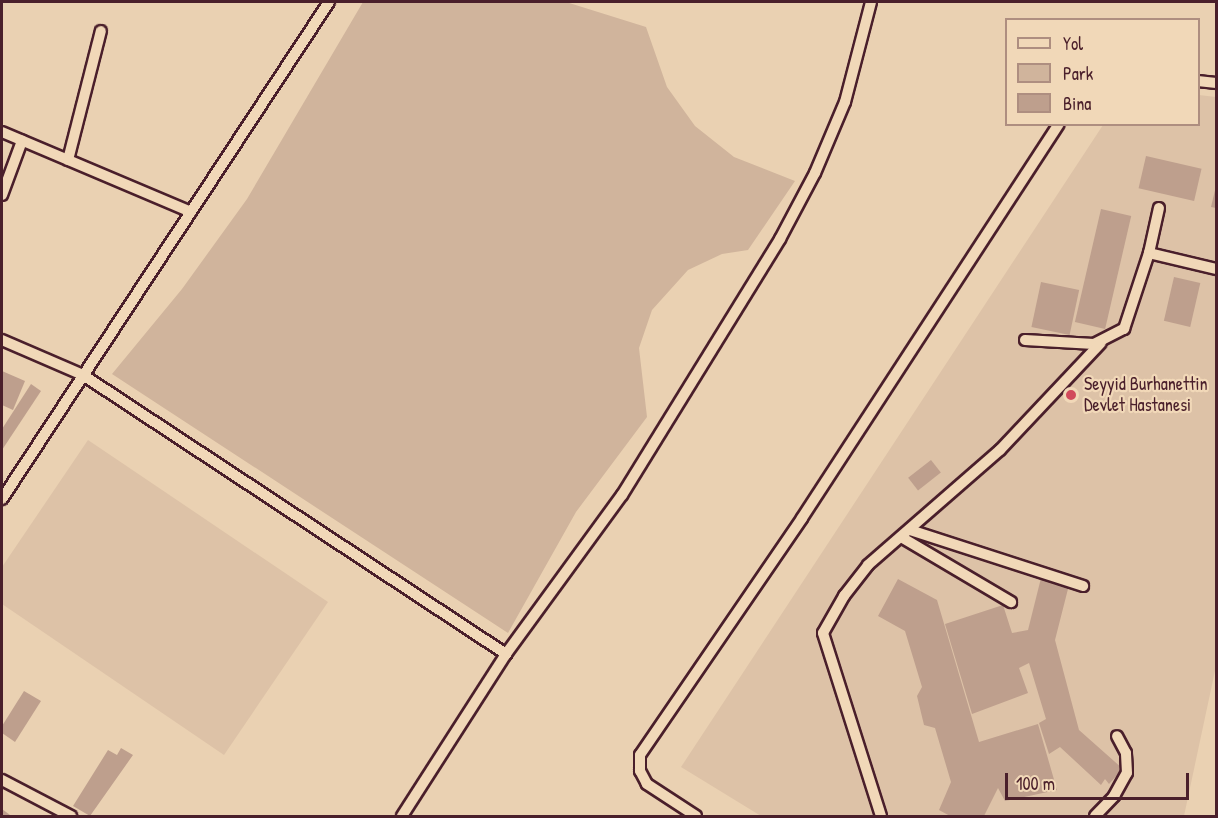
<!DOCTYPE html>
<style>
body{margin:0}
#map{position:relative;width:1218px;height:818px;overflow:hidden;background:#ead1b2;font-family:"Patrick Hand",sans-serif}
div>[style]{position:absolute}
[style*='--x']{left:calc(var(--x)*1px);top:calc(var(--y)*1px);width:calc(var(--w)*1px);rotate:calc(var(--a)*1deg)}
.built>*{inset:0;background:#ddc2a7}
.green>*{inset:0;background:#d0b49c}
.building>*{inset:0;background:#be9f8d;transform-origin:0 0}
.roads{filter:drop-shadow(2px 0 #4a1f2b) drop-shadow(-2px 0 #4a1f2b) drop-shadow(0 2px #4a1f2b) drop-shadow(0 -2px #4a1f2b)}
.minor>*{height:10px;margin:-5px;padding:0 5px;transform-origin:5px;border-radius:5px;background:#f1d8b8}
.dots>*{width:16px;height:16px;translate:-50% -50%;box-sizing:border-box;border:3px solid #f1d8b8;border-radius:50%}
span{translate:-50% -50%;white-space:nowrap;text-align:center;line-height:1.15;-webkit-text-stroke:4.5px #f1d8b8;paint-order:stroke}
.poi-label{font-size:18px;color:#4a1f2b}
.left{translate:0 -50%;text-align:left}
.frame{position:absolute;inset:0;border:3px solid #4a1f2b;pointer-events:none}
.legend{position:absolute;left:1005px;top:18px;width:195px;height:108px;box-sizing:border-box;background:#f1d8b8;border:2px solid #ae8e80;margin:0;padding:8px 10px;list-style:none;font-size:18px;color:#4a1f2b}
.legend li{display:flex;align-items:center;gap:12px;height:30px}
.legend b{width:30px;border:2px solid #ae8e80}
.scale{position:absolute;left:1005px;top:773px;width:184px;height:27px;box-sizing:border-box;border:3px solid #4a1f2b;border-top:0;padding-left:8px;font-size:18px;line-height:21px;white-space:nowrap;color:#4a1f2b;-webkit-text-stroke:4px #f1d8b8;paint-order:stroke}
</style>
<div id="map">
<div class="built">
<div style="clip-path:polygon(1199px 95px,1216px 97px,1216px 666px,1184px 816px,761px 816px,681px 767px,1103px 125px,1198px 124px)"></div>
<div style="clip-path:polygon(88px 440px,328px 602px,224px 755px,2px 604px,2px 567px)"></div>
</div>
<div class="green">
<div style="clip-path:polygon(363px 2px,566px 2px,646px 27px,667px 87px,695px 126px,734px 157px,795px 181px,748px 250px,722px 254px,688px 270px,652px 310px,639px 348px,647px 417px,576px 512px,508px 633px,112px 374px,182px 289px,247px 199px)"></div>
</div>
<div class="building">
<div style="left:1146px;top:156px;width:57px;height:33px;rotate:13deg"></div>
<div style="clip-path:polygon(1216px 186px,1216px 208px,1211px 207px)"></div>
<div style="left:1101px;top:209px;width:31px;height:116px;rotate:13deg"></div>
<div style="left:1174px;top:277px;width:27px;height:45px;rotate:13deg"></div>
<div style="left:1041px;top:282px;width:39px;height:46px;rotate:12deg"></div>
<div style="clip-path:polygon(2px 371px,25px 381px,13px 410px,2px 405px)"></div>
<div style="clip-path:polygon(31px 384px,41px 391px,2px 450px,2px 429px)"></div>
<div style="left:931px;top:460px;width:16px;height:29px;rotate:52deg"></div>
<div style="clip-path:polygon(1041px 578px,1069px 585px,1055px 640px,1079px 730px,1123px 769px,1109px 784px,1105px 779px,1101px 785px,1060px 747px,1049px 754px,1039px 723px,1046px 719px,1029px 663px,1019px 668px,1028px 693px,972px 714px,945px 624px,1003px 605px,1012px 633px,1028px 630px)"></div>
<div style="clip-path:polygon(898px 579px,937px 600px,979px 742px,1038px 724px,1057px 790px,1005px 801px,998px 788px,984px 816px,950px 816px,939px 810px,951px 782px,935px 728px,924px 725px,917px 696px,922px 687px,905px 631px,878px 616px)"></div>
<div style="clip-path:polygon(24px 691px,41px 701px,15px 742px,2px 733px,2px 726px)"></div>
<div style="clip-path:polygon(121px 748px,133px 755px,90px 816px,73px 806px,108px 750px,117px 755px)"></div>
<div style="clip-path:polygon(2px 809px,10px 815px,9px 816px,2px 816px)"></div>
</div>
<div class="roads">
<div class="minor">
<div style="--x:1198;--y:81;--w:18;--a:6"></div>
<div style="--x:2;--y:132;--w:205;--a:22.9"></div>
<div style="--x:68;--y:160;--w:133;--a:-75.7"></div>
<div style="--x:2;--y:195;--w:58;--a:-69.7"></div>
<div style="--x:1149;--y:253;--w:69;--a:13.4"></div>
<div style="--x:2;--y:340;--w:88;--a:23.4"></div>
<div style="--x:83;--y:375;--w:507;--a:33.41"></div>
<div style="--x:1025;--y:340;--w:69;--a:3.3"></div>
<div style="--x:1094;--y:344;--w:34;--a:-27"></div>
<div style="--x:1124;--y:329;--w:80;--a:-71.8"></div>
<div style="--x:1149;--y:253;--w:46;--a:-77.5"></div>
<div style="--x:2;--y:499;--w:595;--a:-56.66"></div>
<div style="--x:910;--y:530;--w:182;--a:17.9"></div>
<div style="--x:901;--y:537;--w:128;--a:30.6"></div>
<div style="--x:2;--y:780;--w:78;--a:27.6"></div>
<div style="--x:402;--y:816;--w:193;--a:-57.3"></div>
<div style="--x:506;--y:654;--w:197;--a:-53.9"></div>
<div style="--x:622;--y:495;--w:301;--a:-58.3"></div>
<div style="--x:780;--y:239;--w:75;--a:-62.1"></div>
<div style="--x:815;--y:173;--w:77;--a:-67.1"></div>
<div style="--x:845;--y:102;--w:103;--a:-75.4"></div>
<div style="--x:696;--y:816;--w:59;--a:-146.9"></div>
<div style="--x:647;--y:784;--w:15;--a:-118"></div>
<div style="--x:640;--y:771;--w:16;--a:-90"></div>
<div style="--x:640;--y:755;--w:287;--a:-55.6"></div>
<div style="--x:802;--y:518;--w:470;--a:-56.9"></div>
<div style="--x:881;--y:816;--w:192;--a:-107.6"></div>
<div style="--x:823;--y:633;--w:43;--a:-60.4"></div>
<div style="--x:844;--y:596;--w:39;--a:-52"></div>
<div style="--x:868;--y:565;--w:175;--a:-41.1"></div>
<div style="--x:1000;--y:450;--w:147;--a:-46.7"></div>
<div style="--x:1095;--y:816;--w:28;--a:-46"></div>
<div style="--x:1114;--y:796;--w:26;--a:-61"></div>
<div style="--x:1127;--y:773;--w:20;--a:-93"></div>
<div style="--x:1126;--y:753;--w:19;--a:-118"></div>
</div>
</div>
<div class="dots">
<div style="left:1071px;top:395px;background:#d1495b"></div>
</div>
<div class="poi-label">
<span class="left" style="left:1084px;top:395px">Seyyid Burhanettin<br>Devlet Hastanesi</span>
</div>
<div class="frame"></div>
<ul class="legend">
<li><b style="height:8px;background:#f1d8b8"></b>Yol</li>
<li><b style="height:16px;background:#d0b49c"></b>Park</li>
<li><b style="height:16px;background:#be9f8d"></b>Bina</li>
</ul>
<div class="scale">100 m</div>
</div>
